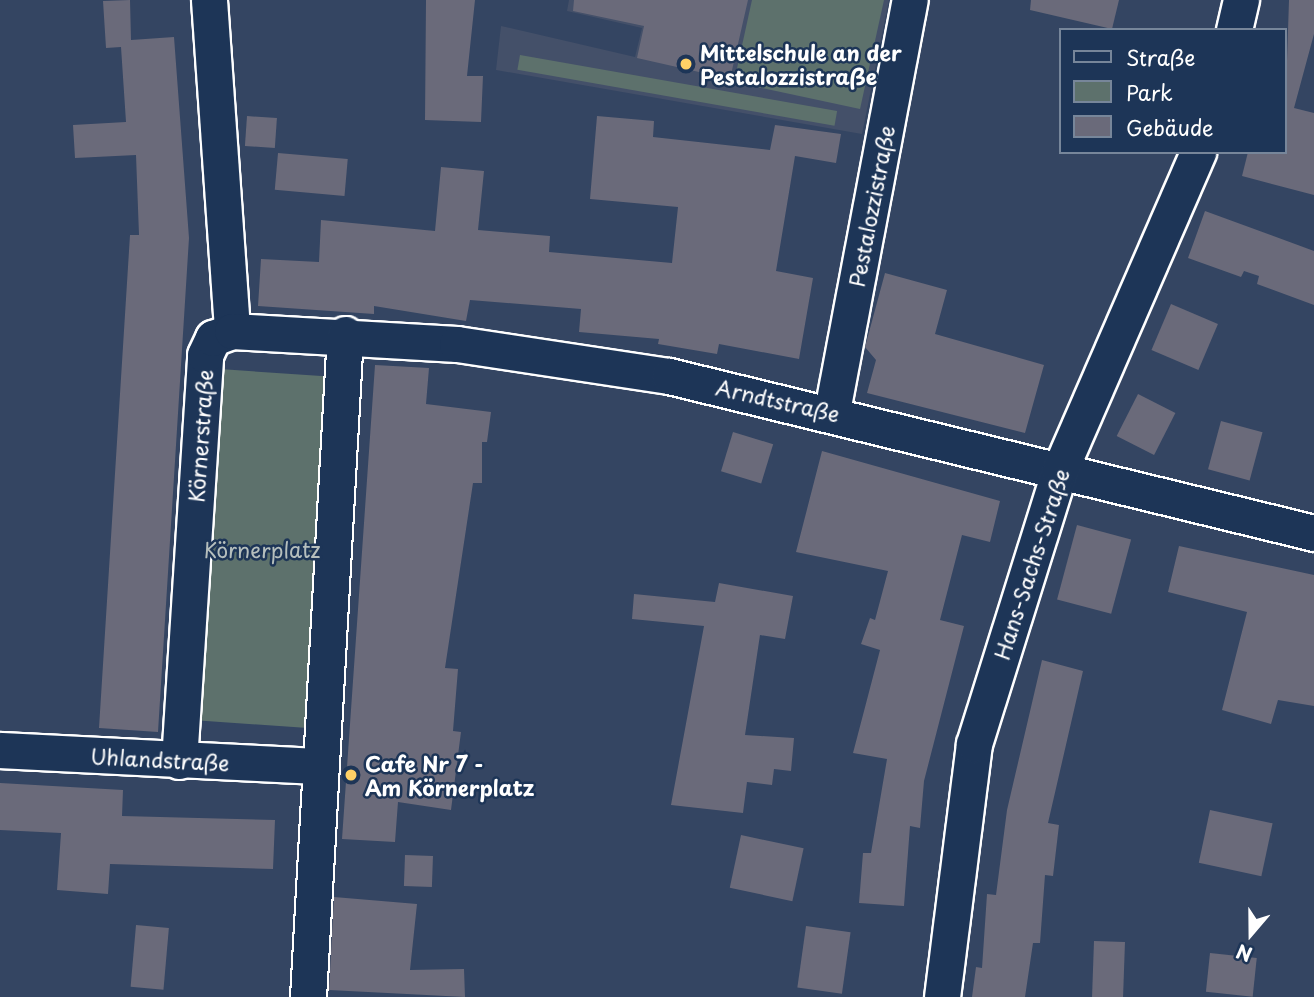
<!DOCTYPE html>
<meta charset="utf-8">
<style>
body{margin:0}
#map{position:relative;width:1314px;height:997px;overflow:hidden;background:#344562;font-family:"Playpen Sans",sans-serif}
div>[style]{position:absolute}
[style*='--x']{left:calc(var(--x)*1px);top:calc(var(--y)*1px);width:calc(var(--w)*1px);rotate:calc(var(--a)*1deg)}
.built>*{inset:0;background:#445069}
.green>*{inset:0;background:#5d716c;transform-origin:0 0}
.building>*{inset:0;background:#6a6a7a;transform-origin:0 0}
.roads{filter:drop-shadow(2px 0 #fff) drop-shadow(-2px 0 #fff) drop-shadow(0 2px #fff) drop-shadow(0 -2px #fff)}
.street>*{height:35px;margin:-17.5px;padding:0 17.5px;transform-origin:17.5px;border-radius:17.5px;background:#1d3557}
.dots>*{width:19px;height:19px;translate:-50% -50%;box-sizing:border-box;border:4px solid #1d3557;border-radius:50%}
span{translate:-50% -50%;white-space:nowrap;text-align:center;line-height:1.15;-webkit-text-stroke:5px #1d3557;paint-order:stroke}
.poi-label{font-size:21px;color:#fff;font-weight:700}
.left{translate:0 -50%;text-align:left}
.street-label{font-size:21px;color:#fff}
.park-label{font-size:21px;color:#b6bfbd}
.legend{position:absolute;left:1059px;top:28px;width:228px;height:126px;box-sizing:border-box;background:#1d3557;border:2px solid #77869a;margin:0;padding:9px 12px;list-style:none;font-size:21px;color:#fff}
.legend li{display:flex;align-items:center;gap:14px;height:35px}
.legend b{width:35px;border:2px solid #77869a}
.north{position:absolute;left:1216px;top:899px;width:70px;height:70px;-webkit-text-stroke:5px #1d3557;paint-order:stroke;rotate:200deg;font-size:19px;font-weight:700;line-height:28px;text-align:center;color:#fff}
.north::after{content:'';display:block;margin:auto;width:24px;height:32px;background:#fff;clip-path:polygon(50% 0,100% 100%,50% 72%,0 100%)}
</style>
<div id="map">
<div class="built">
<div style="clip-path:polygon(569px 0,889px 0,862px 134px,496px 70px,501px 26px,635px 57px,642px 28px,567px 11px)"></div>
</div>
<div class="green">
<div style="clip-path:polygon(752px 0,884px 0,860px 109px,734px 82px)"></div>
<div style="left:520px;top:55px;width:322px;height:15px;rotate:10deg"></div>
<div style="left:220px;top:369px;width:109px;height:352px;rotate:4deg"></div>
</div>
<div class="building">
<div style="clip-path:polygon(130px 0,131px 40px,174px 37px,189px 238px,158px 732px,99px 728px,130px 235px,139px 235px,136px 155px,75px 158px,73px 125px,126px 122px,121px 47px,106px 48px,103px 1px)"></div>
<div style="clip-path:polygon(426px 0,475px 0,467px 76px,483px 76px,481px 122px,425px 120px)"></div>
<div style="clip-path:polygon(574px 0,748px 0,730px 79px,637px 58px,644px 26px,573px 11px)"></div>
<div style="clip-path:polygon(1031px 0,1119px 0,1112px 29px,1030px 10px)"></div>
<div style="clip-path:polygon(1289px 0,1314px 0,1314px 34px,1294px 108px,1314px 113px,1314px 195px,1242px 176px,1248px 152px,1284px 152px)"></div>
<div style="left:247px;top:116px;width:30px;height:30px;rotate:4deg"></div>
<div style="clip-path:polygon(597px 116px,654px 121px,653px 137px,770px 150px,775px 125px,841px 134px,836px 163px,795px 156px,776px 271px,813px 278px,799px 359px,719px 344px,717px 354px,658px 344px,659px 339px,579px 332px,581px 309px,470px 300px,466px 321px,374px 306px,374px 314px,258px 306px,261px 259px,319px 262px,321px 220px,435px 231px,441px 167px,484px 171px,478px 230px,550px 236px,549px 252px,672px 263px,678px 207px,590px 199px)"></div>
<div style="left:278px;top:153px;width:70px;height:37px;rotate:5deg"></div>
<div style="clip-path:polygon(1205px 211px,1314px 251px,1314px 305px,1257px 284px,1259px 276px,1244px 271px,1241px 277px,1188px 258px)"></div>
<div style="clip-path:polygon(885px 273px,947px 290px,935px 334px,1044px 365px,1025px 433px,867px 393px,876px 360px,865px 347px)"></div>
<div style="left:1171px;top:304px;width:51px;height:50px;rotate:23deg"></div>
<div style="clip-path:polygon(375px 365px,429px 368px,426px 404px,491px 412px,487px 442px,482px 442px,482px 483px,473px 483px,445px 668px,458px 669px,453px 731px,461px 732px,451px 810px,398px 802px,395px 842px,342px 839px)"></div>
<div style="left:1138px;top:394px;width:42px;height:47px;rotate:27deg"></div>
<div style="left:1221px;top:421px;width:43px;height:50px;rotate:15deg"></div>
<div style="left:733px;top:432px;width:42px;height:41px;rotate:17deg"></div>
<div style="clip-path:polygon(822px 451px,1000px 501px,990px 542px,962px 535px,940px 620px,964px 626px,924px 781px,920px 828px,910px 826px,904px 906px,859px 903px,863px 853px,871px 853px,887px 759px,853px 753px,880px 650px,861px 644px,870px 618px,875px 620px,888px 571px,796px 552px)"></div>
<div style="left:1077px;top:525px;width:56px;height:77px;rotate:15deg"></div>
<div style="clip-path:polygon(1179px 546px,1314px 575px,1314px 706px,1278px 700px,1271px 724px,1222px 710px,1247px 612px,1168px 592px)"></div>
<div style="clip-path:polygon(719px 583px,793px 596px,785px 639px,760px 635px,745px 735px,794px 738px,791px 771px,774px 769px,772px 785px,747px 782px,743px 813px,671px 805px,704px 626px,632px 619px,634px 594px,715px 602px)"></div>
<div style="clip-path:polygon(1042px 660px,1083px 671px,1048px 823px,1059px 825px,1053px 876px,1045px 875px,1040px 943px,1033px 943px,1025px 997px,972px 997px,976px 967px,982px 968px,987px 894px,996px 895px,1007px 810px)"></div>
<div style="clip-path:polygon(0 783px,123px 790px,122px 816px,275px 820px,273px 869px,110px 864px,108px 894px,57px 890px,61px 833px,0 830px)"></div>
<div style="left:1210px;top:810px;width:64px;height:54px;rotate:12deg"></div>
<div style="left:741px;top:835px;width:64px;height:54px;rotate:12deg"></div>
<div style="left:405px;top:855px;width:28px;height:31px;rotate:2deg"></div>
<div style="clip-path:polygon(334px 897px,417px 904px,410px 970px,464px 969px,465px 997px,329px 990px)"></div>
<div style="left:136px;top:925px;width:33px;height:62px;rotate:5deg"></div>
<div style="left:806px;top:926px;width:45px;height:62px;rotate:8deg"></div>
<div style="left:1094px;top:941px;width:31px;height:56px;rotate:2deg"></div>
<div style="left:1210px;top:953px;width:47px;height:39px;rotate:6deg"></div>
</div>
<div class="roads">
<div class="street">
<div style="--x:209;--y:0;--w:332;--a:86"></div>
<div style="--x:1234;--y:30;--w:31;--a:-77"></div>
<div style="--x:832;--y:411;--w:418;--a:-79.3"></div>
<div style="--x:0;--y:750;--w:320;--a:2.9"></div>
<div style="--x:179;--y:761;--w:407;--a:-86.3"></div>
<div style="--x:205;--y:355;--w:19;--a:-65"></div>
<div style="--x:213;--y:338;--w:20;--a:-20"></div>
<div style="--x:232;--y:331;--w:225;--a:3.3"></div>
<div style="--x:457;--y:344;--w:214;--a:8.6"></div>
<div style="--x:669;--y:376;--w:664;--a:13.68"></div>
<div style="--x:308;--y:997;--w:664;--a:-86.81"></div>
<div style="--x:942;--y:997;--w:255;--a:-82.8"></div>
<div style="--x:974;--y:744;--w:285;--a:-72.6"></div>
<div style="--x:1059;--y:472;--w:349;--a:-66.5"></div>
</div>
</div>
<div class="dots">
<div style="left:686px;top:64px;background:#ffd166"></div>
<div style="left:351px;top:775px;background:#ffd166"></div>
</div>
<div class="poi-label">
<span class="left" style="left:700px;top:64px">Mittelschule an der<br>Pestalozzistraße</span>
<span class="left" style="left:365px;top:775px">Cafe Nr 7 -<br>Am Körnerplatz</span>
</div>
<div class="street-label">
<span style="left:871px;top:206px;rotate:-79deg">Pestalozzistraße</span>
<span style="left:778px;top:400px;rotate:13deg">Arndtstraße</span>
<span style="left:200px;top:436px;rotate:-86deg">Körnerstraße</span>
<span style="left:1031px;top:564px;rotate:-72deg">Hans-Sachs-Straße</span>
<span style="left:160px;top:759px;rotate:3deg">Uhlandstraße</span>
</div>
<div class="park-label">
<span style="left:262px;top:549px">Körnerplatz</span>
</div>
<ul class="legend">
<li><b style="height:9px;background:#1d3557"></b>Straße</li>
<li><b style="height:19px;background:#5d716c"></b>Park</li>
<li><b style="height:19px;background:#6a6a7a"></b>Gebäude</li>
</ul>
<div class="north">N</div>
</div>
